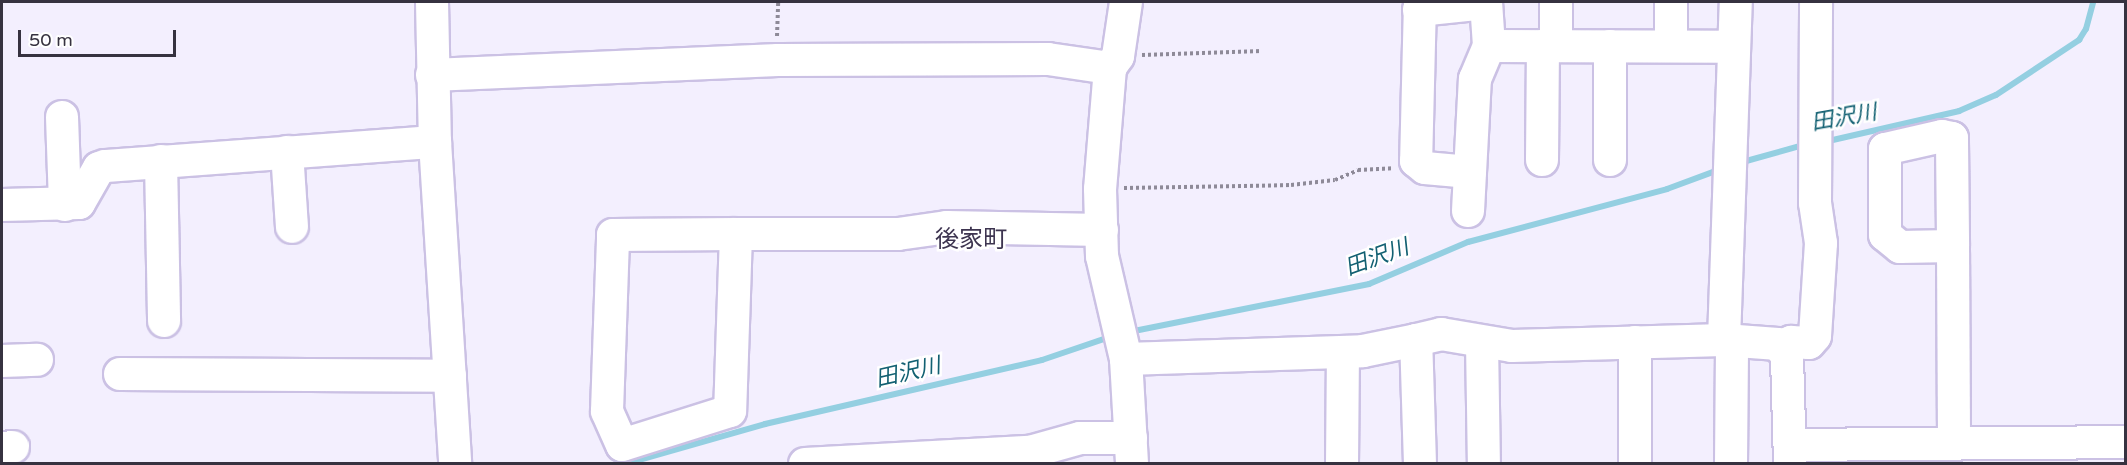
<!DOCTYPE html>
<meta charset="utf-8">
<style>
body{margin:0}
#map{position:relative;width:2127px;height:465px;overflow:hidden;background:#f3effe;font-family:"Varela Round","Noto Sans JP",sans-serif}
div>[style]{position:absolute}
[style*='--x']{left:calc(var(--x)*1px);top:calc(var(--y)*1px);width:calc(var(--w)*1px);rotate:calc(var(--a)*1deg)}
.stream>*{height:6px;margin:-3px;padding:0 3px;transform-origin:3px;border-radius:3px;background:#94cfe1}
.path>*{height:4px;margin-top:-2px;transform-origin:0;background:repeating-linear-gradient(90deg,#8e8a98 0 3px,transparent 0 6px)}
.roads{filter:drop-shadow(2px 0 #cbc1e4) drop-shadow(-2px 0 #cbc1e4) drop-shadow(0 2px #cbc1e4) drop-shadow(0 -2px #cbc1e4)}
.minor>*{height:32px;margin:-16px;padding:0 16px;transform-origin:16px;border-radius:16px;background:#fff}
span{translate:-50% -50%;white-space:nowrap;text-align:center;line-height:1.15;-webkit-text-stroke:5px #fff;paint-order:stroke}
.water-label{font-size:22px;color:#126072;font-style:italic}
.quarter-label{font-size:24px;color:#3d3450}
.frame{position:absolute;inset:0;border:3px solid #363240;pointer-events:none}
.scale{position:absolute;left:18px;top:30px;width:158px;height:27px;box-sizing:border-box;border:3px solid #363240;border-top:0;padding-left:8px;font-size:18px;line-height:21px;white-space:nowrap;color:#363240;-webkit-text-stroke:4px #fff;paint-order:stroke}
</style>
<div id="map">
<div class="stream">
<div style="--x:1824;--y:142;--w:139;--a:-12.9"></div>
<div style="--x:1959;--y:111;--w:40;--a:-23.4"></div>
<div style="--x:1996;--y:95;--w:100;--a:-33.5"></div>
<div style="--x:2079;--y:40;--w:13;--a:-58"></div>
<div style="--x:2086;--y:29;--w:28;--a:-75"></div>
<div style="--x:1739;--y:163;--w:71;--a:-15.6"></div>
<div style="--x:1129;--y:332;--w:245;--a:-11.3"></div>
<div style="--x:1369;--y:284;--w:108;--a:-23"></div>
<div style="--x:1468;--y:242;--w:206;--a:-14.9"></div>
<div style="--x:1667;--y:189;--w:58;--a:-20.3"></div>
<div style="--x:625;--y:464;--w:146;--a:-15.9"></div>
<div style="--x:765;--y:424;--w:284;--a:-13"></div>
<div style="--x:1042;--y:360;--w:75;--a:-18.7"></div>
</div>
<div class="path">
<div style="--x:777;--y:36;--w:34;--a:-88"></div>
<div style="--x:1142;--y:55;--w:120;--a:-1.9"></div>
<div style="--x:1124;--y:188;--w:167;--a:-1"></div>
<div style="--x:1291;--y:185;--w:44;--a:-6.5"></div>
<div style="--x:1335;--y:180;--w:25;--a:-23"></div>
<div style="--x:1358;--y:170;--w:35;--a:-3"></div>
</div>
<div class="roads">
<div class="minor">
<div style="--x:432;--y:2;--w:140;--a:88.8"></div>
<div style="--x:435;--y:142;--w:323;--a:86.4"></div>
<div style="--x:1126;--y:2;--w:55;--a:98.4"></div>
<div style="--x:1118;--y:56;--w:14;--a:124"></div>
<div style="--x:1110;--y:68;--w:121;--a:94.7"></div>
<div style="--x:1100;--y:189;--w:67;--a:88.3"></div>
<div style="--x:1102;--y:256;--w:106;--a:76.9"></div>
<div style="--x:1126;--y:359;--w:105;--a:86.7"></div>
<div style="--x:1420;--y:2;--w:159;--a:91.4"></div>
<div style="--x:1416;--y:161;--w:11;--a:38"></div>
<div style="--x:1425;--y:168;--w:45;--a:5.1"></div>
<div style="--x:1556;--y:2;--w:44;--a:90"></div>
<div style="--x:1419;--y:10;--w:67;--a:-6"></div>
<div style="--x:1489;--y:46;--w:244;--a:0.2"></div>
<div style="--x:1610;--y:46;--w:114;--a:90"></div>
<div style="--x:1671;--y:46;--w:44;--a:-90"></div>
<div style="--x:432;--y:75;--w:346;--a:-2.5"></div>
<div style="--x:778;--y:60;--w:270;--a:-0.2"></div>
<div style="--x:1048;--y:59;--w:63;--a:8.3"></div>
<div style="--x:62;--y:117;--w:88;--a:88"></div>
<div style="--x:287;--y:152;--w:75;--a:86.2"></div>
<div style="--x:1542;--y:160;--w:114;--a:-89.5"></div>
<div style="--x:161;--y:161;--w:160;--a:88.9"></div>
<div style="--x:2;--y:205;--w:77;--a:-1.5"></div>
<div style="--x:79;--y:203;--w:40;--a:-60.3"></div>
<div style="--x:99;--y:168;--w:6;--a:-18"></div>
<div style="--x:105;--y:166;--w:331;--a:-4.2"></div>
<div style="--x:1468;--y:211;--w:132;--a:-87"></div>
<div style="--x:1475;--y:79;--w:36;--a:-67"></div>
<div style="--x:1489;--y:46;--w:44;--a:-93.9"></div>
<div style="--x:736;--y:234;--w:177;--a:91.9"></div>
<div style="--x:730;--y:411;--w:113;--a:162.5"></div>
<div style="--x:622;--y:445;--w:37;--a:-114"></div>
<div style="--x:607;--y:411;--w:176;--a:-88"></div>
<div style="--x:613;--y:235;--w:123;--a:-0.5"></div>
<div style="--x:736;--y:234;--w:162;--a:0"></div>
<div style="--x:898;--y:234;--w:49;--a:-8.1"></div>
<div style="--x:947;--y:227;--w:155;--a:1.1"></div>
<div style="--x:1953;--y:246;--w:53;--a:178.9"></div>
<div style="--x:1900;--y:247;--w:19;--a:-141"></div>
<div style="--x:1885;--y:235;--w:86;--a:-90"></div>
<div style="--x:1885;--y:149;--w:58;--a:-12.8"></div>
<div style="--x:1942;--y:136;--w:10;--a:11"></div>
<div style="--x:1952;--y:138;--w:4;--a:90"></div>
<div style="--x:1952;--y:142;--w:104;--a:89.4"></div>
<div style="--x:1953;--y:246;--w:198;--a:89.7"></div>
<div style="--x:1724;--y:340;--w:338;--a:-88"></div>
<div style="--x:1482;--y:342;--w:122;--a:89.1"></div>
<div style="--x:1783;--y:346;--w:9;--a:-27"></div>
<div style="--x:1791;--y:342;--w:18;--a:3"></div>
<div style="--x:1809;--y:343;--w:9;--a:-49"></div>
<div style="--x:1815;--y:336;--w:93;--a:-86.3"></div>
<div style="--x:1821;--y:243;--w:40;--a:-98.5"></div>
<div style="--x:1815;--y:203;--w:201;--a:-89.7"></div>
<div style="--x:1126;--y:359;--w:237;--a:-1.9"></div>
<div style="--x:1363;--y:351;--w:54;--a:-11.7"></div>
<div style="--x:2;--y:361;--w:35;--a:-2"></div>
<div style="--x:120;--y:374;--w:330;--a:0.3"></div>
<div style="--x:1791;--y:445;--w:335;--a:-0.5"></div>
<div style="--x:2;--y:448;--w:11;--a:-5"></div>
<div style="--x:805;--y:464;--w:225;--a:-3.1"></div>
<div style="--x:1030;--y:452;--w:52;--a:-15.6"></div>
<div style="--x:1080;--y:438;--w:51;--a:0"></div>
<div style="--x:1342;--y:464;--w:111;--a:-89.5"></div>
<div style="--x:1420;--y:464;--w:124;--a:-91.8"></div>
<div style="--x:1416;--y:340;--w:26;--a:-13"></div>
<div style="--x:1441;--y:334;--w:72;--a:9.6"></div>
<div style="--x:1512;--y:346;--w:212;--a:-1.6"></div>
<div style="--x:1724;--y:340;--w:54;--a:4.2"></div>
<div style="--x:1778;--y:344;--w:15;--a:53"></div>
<div style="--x:1787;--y:356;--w:108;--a:88.4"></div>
<div style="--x:1635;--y:464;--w:122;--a:-90"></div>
<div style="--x:1731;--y:464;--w:123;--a:-89.5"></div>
</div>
</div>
<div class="water-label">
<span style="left:1844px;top:118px;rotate:-10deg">田沢川</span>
<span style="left:1377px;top:258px;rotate:-20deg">田沢川</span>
<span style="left:908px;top:373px;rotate:-13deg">田沢川</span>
</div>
<div class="quarter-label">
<span style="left:971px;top:240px">後家町</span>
</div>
<div class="frame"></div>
<div class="scale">50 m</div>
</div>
